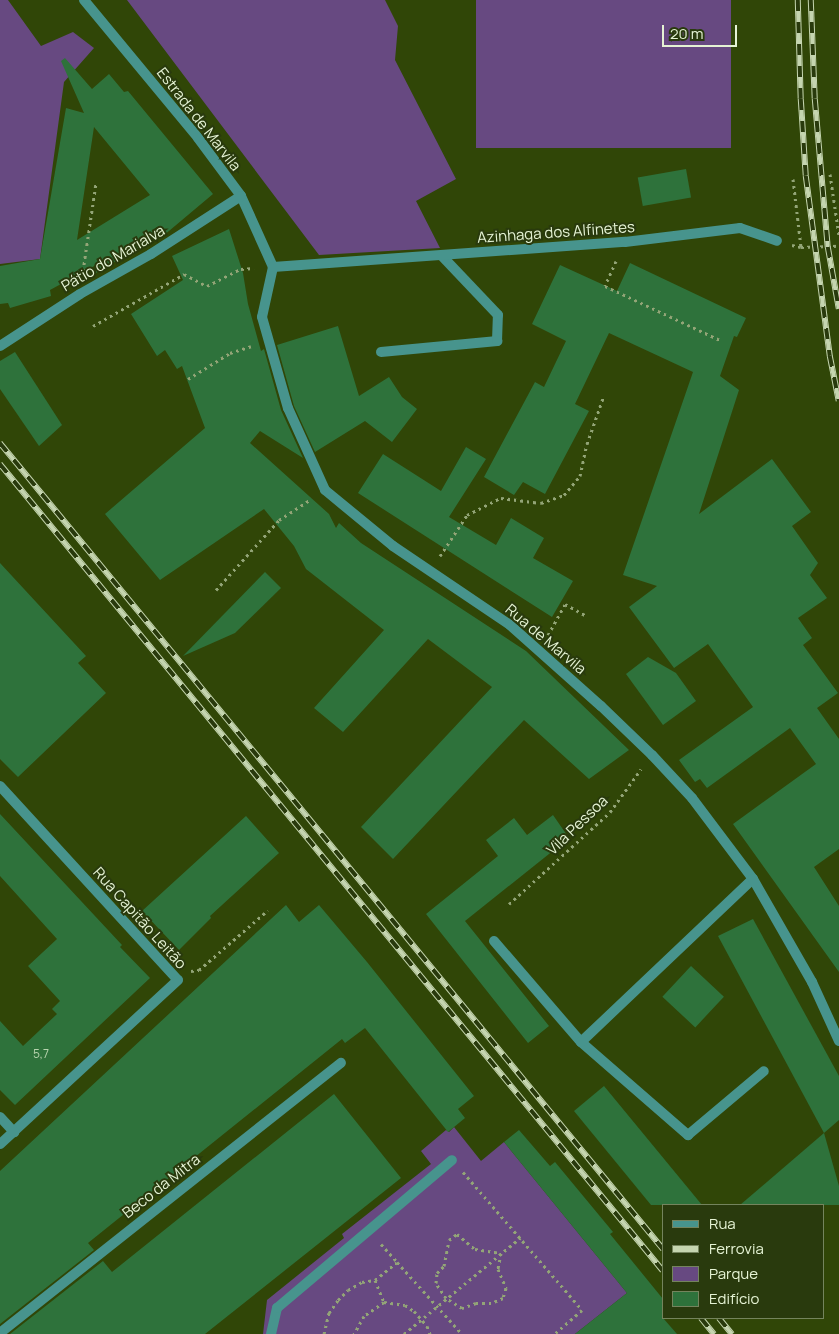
<!DOCTYPE html>
<meta charset="utf-8">
<style>
body{margin:0}
#map{position:relative;width:839px;height:1334px;overflow:hidden;background:#304607;font-family:Manrope,sans-serif}
div>[style]{position:absolute}
[style*='--x']{left:calc(var(--x)*1px);top:calc(var(--y)*1px);width:calc(var(--w)*1px);rotate:calc(var(--a)*1deg)}
.green>*{inset:0;background:#674981;transform-origin:0 0}
.building>*{inset:0;background:#2e723b;transform-origin:0 0}
.path>*{height:3px;margin-top:-1.5px;transform-origin:0;background:repeating-linear-gradient(90deg,#93a577 0 2.5px,transparent 0 6.5px)}
.service>*{height:10px;margin:-5px;padding:0 5px;transform-origin:5px;border-radius:5px;background:#47948d}
.minor>*{height:10px;margin:-5px;padding:0 5px;transform-origin:5px;border-radius:5px;background:#47948d}
.rail>*{height:5.5px;margin-top:-2.75px;transform-origin:0;background:repeating-linear-gradient(90deg,#293a0d 0 11px,#c5d5b0 0 22px);box-sizing:border-box;border-block:1px solid #c5d5b0}
span{translate:-50% -50%;white-space:nowrap;text-align:center;line-height:1.15;-webkit-text-stroke:4px #293a0d;paint-order:stroke}
.number-label{font-size:12px;color:#b7d3ae}
.number-label span{-webkit-text-stroke-width:0}
.street-label{font-size:15px;color:#e5f3d4}
.legend{position:absolute;left:662px;top:1204px;width:162px;height:115px;box-sizing:border-box;background:#293a0d;border:1px solid #74845d;margin:0;padding:6px 9px;list-style:none;font-size:15px;color:#e5f3d4}
.legend li{display:flex;align-items:center;gap:10px;height:25px}
.legend b{width:25px;border:1px solid #74845d}
.scale{position:absolute;left:662px;top:25px;width:75px;height:22px;box-sizing:border-box;border:2px solid #e5f3d4;border-top:0;padding-left:6px;font-size:15px;line-height:18px;white-space:nowrap;color:#e5f3d4;-webkit-text-stroke:4px #293a0d;paint-order:stroke}
</style>
<div id="map">
<div class="green">
<div style="clip-path:polygon(0 0,8px 0,41px 46px,73px 32px,94px 48px,64px 82px,40px 259px,0 264px)"></div>
<div style="clip-path:polygon(127px 0,385px 0,398px 26px,395px 60px,456px 179px,416px 201px,440px 248px,319px 255px)"></div>
<div style="left:476px;top:0;width:255px;height:148px"></div>
<div style="clip-path:polygon(454px 1127px,481px 1161px,504px 1142px,627px 1293px,575px 1334px,263px 1334px,267px 1300px,344px 1238px,342px 1234px,431px 1164px,421px 1151px,446px 1130px,449px 1132px)"></div>
</div>
<div class="building">
<div style="clip-path:polygon(evenodd,65px 58px,92px 89px,109px 74px,124px 92px,128px 91px,213px 194px,163px 236px,162px 234px,96px 273px,96px 265px,50px 290px,51px 296px,10px 308px,8px 303px,0 304px,0 266px,40px 259px,66px 108px,84px 113px,61px 61px,65px 58px,94px 127px,150px 195px,77px 240px,94px 127px)"></div>
<div style="left:686px;top:169px;width:29px;height:49px;rotate:80deg"></div>
<div style="clip-path:polygon(229px 229px,243px 273px,248px 304px,261px 351px,264px 349px,281px 410px,303px 458px,260px 431px,250px 443px,329px 514px,336px 528px,339px 523px,361px 543px,526px 651px,629px 750px,589px 779px,524px 720px,393px 859px,361px 827px,492px 687px,428px 639px,343px 732px,314px 708px,384px 630px,306px 569px,294px 546px,264px 509px,160px 580px,105px 514px,205px 428px,182px 366px,177px 369px,165px 350px,157px 356px,131px 314px,183px 280px,172px 256px)"></div>
<div style="clip-path:polygon(630px 263px,746px 318px,737px 337px,734px 336px,720px 376px,739px 390px,699px 514px,772px 459px,811px 512px,792px 526px,818px 563px,810px 575px,827px 598px,798px 618px,812px 638px,803px 645px,838px 693px,817px 708px,839px 739px,839px 849px,814px 867px,839px 906px,839px 972px,733px 824px,816px 764px,790px 728px,707px 788px,700px 779px,695px 782px,679px 760px,753px 707px,708px 644px,674px 668px,629px 607px,657px 586px,623px 575px,693px 372px,609px 333px,575px 404px,589px 411px,545px 494px,523px 482px,514px 495px,484px 477px,535px 382px,544px 387px,566px 341px,532px 324px,560px 265px,617px 291px)"></div>
<div style="clip-path:polygon(338px 326px,359px 396px,389px 377px,402px 397px,417px 409px,392px 442px,365px 421px,315px 452px,294px 406px,277px 345px)"></div>
<div style="clip-path:polygon(15px 352px,62px 425px,39px 446px,0 389px,0 361px)"></div>
<div style="clip-path:polygon(466px 447px,486px 459px,449px 517px,496px 545px,511px 518px,544px 538px,533px 558px,573px 581px,552px 617px,358px 493px,383px 454px,441px 491px)"></div>
<div style="clip-path:polygon(0 563px,86px 656px,78px 663px,106px 693px,18px 777px,0 759px)"></div>
<div style="clip-path:polygon(265px 572px,281px 588px,235px 633px,183px 656px)"></div>
<div style="clip-path:polygon(648px 657px,676px 673px,696px 701px,663px 725px,626px 674px)"></div>
<div style="clip-path:polygon(0 814px,122px 945px,120px 947px,150px 978px,15px 1105px,0 1090px,0 1021px,23px 1046px,57px 1014px,52px 1009px,60px 1001px,28px 966px,57px 939px,0 876px)"></div>
<div style="clip-path:polygon(553px 815px,569px 838px,465px 921px,549px 1026px,528px 1043px,426px 914px,498px 856px,486px 840px,514px 818px,527px 835px)"></div>
<div style="clip-path:polygon(246px 816px,279px 853px,210px 916px,211px 918px,179px 950px,142px 911px)"></div>
<div style="clip-path:polygon(286px 905px,299px 922px,319px 905px,367px 962px,474px 1096px,458px 1109px,465px 1118px,448px 1132px,365px 1028px,345px 1043px,342px 1039px,88px 1243px,94px 1250px,0 1324px,0 1171px)"></div>
<div style="clip-path:polygon(753px 919px,839px 1076px,839px 1120px,824px 1133px,718px 936px)"></div>
<div style="left:691px;top:966px;width:45px;height:42px;rotate:43deg"></div>
<div style="clip-path:polygon(604px 1086px,702px 1205px,651px 1205px,574px 1111px)"></div>
<div style="clip-path:polygon(334px 1094px,401px 1178px,205px 1334px,10px 1334px,103px 1261px,112px 1272px)"></div>
<div style="clip-path:polygon(519px 1130px,550px 1166px,555px 1162px,613px 1232px,610px 1234px,663px 1299px,663px 1318px,677px 1334px,575px 1334px,627px 1293px,504px 1142px)"></div>
<div style="clip-path:polygon(824px 1133px,839px 1186px,839px 1205px,740px 1205px)"></div>
</div>
<div class="path">
<div style="--x:830;--y:174;--w:63;--a:81.7"></div>
<div style="--x:793;--y:179;--w:68;--a:83.3"></div>
<div style="--x:792;--y:245;--w:9;--a:13"></div>
<div style="--x:801;--y:247;--w:38;--a:-2"></div>
<div style="--x:616;--y:261;--w:27;--a:114"></div>
<div style="--x:605;--y:286;--w:129;--a:25.2"></div>
<div style="--x:83;--y:271;--w:89;--a:-81.6"></div>
<div style="--x:93;--y:326;--w:105;--a:-29.7"></div>
<div style="--x:184;--y:274;--w:26;--a:28"></div>
<div style="--x:207;--y:286;--w:38;--a:-27"></div>
<div style="--x:241;--y:269;--w:13;--a:-4"></div>
<div style="--x:188;--y:379;--w:49;--a:-31.8"></div>
<div style="--x:230;--y:353;--w:22;--a:-18"></div>
<div style="--x:440;--y:556;--w:49;--a:-56.6"></div>
<div style="--x:467;--y:515;--w:38;--a:-27"></div>
<div style="--x:501;--y:498;--w:40;--a:7.1"></div>
<div style="--x:541;--y:503;--w:24;--a:-19"></div>
<div style="--x:564;--y:495;--w:25;--a:-50"></div>
<div style="--x:580;--y:476;--w:33;--a:-78"></div>
<div style="--x:587;--y:444;--w:49;--a:-70.8"></div>
<div style="--x:216;--y:590;--w:94;--a:-48"></div>
<div style="--x:279;--y:520;--w:37;--a:-33"></div>
<div style="--x:548;--y:635;--w:35;--a:-61"></div>
<div style="--x:565;--y:604;--w:23;--a:29"></div>
<div style="--x:509;--y:904;--w:137;--a:-42.3"></div>
<div style="--x:610;--y:812;--w:53;--a:-54.2"></div>
<div style="--x:191;--y:971;--w:8;--a:-7"></div>
<div style="--x:199;--y:970;--w:91;--a:-41"></div>
<div style="--x:463;--y:1172;--w:182;--a:49.2"></div>
<div style="--x:582;--y:1310;--w:37;--a:139"></div>
<div style="--x:457;--y:1234;--w:23;--a:40"></div>
<div style="--x:475;--y:1249;--w:26;--a:9"></div>
<div style="--x:501;--y:1253;--w:16;--a:101"></div>
<div style="--x:498;--y:1269;--w:21;--a:67"></div>
<div style="--x:506;--y:1288;--w:10;--a:107"></div>
<div style="--x:503;--y:1298;--w:13;--a:157"></div>
<div style="--x:491;--y:1303;--w:15;--a:180"></div>
<div style="--x:476;--y:1303;--w:15;--a:160"></div>
<div style="--x:462;--y:1308;--w:19;--a:-148"></div>
<div style="--x:446;--y:1298;--w:18;--a:-124"></div>
<div style="--x:436;--y:1283;--w:10;--a:-84"></div>
<div style="--x:437;--y:1273;--w:10;--a:-45"></div>
<div style="--x:444;--y:1266;--w:26;--a:-79"></div>
<div style="--x:449;--y:1240;--w:10;--a:-37"></div>
<div style="--x:381;--y:1244;--w:24;--a:48"></div>
<div style="--x:375;--y:1280;--w:28;--a:-39"></div>
<div style="--x:397;--y:1262;--w:97;--a:47.9"></div>
<div style="--x:384;--y:1302;--w:21;--a:8"></div>
<div style="--x:405;--y:1305;--w:11;--a:34"></div>
<div style="--x:414;--y:1311;--w:20;--a:49"></div>
<div style="--x:427;--y:1326;--w:9;--a:69"></div>
<div style="--x:324;--y:1334;--w:22;--a:-77"></div>
<div style="--x:329;--y:1313;--w:16;--a:-55"></div>
<div style="--x:338;--y:1300;--w:14;--a:-45"></div>
<div style="--x:348;--y:1290;--w:16;--a:-30"></div>
<div style="--x:362;--y:1282;--w:13;--a:-9"></div>
<div style="--x:375;--y:1280;--w:24;--a:68"></div>
<div style="--x:384;--y:1302;--w:24;--a:145"></div>
<div style="--x:364;--y:1316;--w:21;--a:119"></div>
<div style="--x:404;--y:1334;--w:151;--a:-39.6"></div>
</div>
<div class="service">
<div style="--x:381;--y:352;--w:117;--a:-5.4"></div>
<div style="--x:497;--y:341;--w:26;--a:-88"></div>
<div style="--x:498;--y:315;--w:81;--a:-133.5"></div>
<div style="--x:494;--y:941;--w:133;--a:49.3"></div>
<div style="--x:581;--y:1042;--w:142;--a:41"></div>
<div style="--x:688;--y:1135;--w:99;--a:-40.1"></div>
<div style="--x:581;--y:1042;--w:237;--a:-43.5"></div>
<div style="--x:0;--y:1333;--w:435;--a:-38.4"></div>
<div style="--x:271;--y:1334;--w:27;--a:-77"></div>
<div style="--x:277;--y:1308;--w:229;--a:-40.2"></div>
</div>
<div class="minor">
<div style="--x:84;--y:0;--w:179;--a:50.4"></div>
<div style="--x:198;--y:138;--w:72;--a:53.4"></div>
<div style="--x:241;--y:196;--w:78;--a:65.7"></div>
<div style="--x:273;--y:267;--w:51;--a:102.4"></div>
<div style="--x:262;--y:317;--w:95;--a:74.1"></div>
<div style="--x:288;--y:408;--w:90;--a:65.7"></div>
<div style="--x:325;--y:490;--w:88;--a:39.5"></div>
<div style="--x:393;--y:546;--w:141;--a:34"></div>
<div style="--x:510;--y:625;--w:122;--a:41.7"></div>
<div style="--x:601;--y:706;--w:71;--a:43.9"></div>
<div style="--x:652;--y:755;--w:59;--a:47.1"></div>
<div style="--x:692;--y:798;--w:101;--a:53"></div>
<div style="--x:753;--y:879;--w:119;--a:60.2"></div>
<div style="--x:812;--y:982;--w:65;--a:65.4"></div>
<div style="--x:273;--y:267;--w:353;--a:-4.1"></div>
<div style="--x:625;--y:242;--w:116;--a:-6.9"></div>
<div style="--x:740;--y:228;--w:39;--a:19"></div>
<div style="--x:0;--y:346;--w:95;--a:-33"></div>
<div style="--x:80;--y:294;--w:81;--a:-29.4"></div>
<div style="--x:151;--y:254;--w:107;--a:-32.8"></div>
<div style="--x:0;--y:786;--w:263;--a:47.5"></div>
<div style="--x:178;--y:980;--w:242;--a:137.3"></div>
<div style="--x:0;--y:1117;--w:21;--a:47"></div>
</div>
<div class="rail">
<div style="--x:798;--y:0;--w:99;--a:88.3"></div>
<div style="--x:801;--y:99;--w:77;--a:86.3"></div>
<div style="--x:806;--y:176;--w:182;--a:82.4"></div>
<div style="--x:830;--y:356;--w:46;--a:78.7"></div>
<div style="--x:811;--y:0;--w:99;--a:87.7"></div>
<div style="--x:815;--y:99;--w:149;--a:85"></div>
<div style="--x:828;--y:247;--w:63;--a:79.9"></div>
<div style="--x:0;--y:443;--w:1044;--a:50.56"></div>
<div style="--x:0;--y:464;--w:1044;--a:50.59"></div>
<div style="--x:701;--y:1318;--w:21;--a:51"></div>
<div style="--x:719;--y:1318;--w:21;--a:51"></div>
</div>
<div class="number-label">
<span style="left:41px;top:1054px">5,7</span>
</div>
<div class="street-label">
<span style="left:199px;top:119px;rotate:52deg">Estrada de Marvila</span>
<span style="left:556px;top:232px;rotate:-4deg">Azinhaga dos Alfinetes</span>
<span style="left:113px;top:258px;rotate:-30deg">Pátio do Marialva</span>
<span style="left:546px;top:639px;rotate:40deg">Rua de Marvila</span>
<span style="left:577px;top:825px;rotate:-44deg">Vila Pessoa</span>
<span style="left:140px;top:918px;rotate:48deg">Rua Capitão Leitão</span>
<span style="left:161px;top:1186px;rotate:-38deg">Beco da Mitra</span>
</div>
<ul class="legend">
<li><b style="height:6px;background:#47948d"></b>Rua</li>
<li><b style="height:6px;background:#c5d5b0"></b>Ferrovia</li>
<li><b style="height:14px;background:#674981"></b>Parque</li>
<li><b style="height:14px;background:#2e723b"></b>Edifício</li>
</ul>
<div class="scale">20 m</div>
</div>
